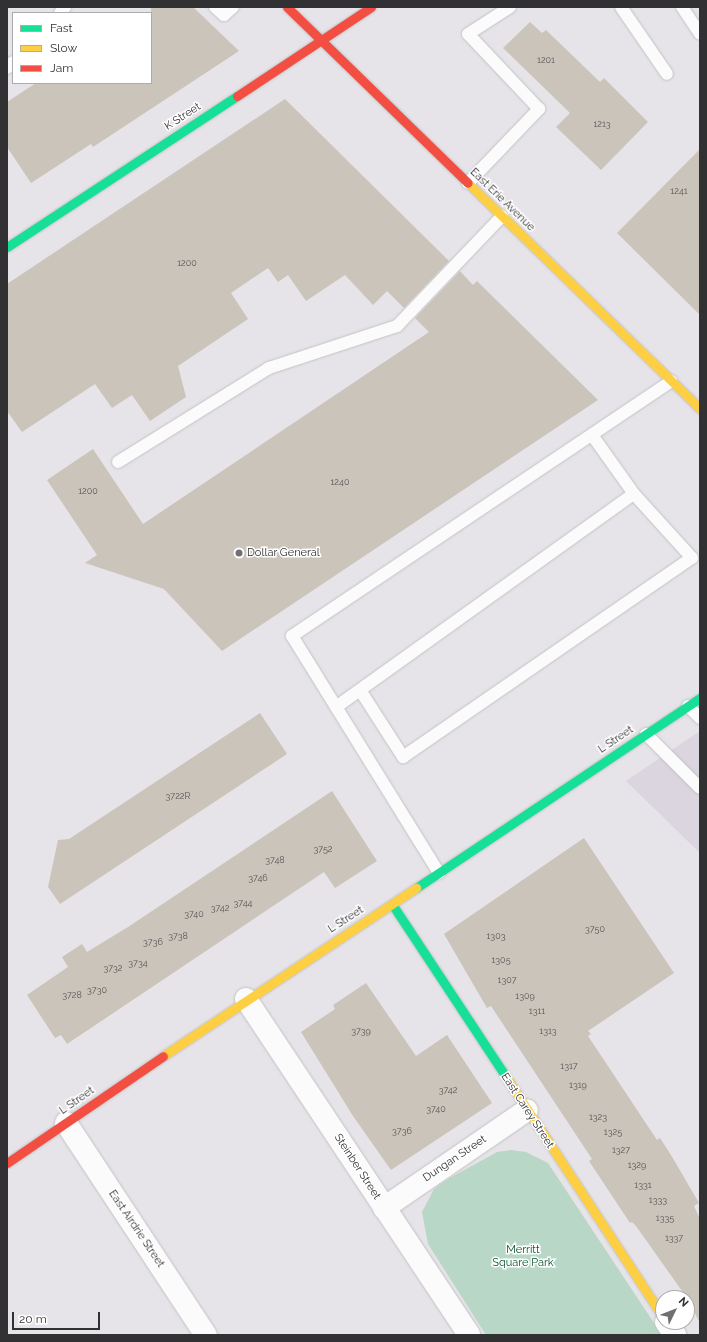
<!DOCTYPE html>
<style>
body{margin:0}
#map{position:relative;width:707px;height:1342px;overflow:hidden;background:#e6e4e8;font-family:Raleway,sans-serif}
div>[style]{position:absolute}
.built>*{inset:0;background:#dad5de}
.green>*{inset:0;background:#b9d7c6}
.building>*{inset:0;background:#cbc4bb}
.roads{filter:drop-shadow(0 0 1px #c3c2c5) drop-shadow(0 0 1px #c3c2c5)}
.lane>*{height:12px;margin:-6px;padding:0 6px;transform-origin:6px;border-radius:6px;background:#fbfbfc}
.street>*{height:22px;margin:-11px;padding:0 11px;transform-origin:11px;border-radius:11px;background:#fbfbfc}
.fast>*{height:9px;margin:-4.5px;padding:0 4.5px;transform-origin:4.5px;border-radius:4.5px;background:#16e098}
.slow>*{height:9px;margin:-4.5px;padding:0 4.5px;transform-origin:4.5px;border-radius:4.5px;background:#ffcf43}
.jam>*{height:9px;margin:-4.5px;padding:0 4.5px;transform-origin:4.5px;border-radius:4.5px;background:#f24e42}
.dots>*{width:11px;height:11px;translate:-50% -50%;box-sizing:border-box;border:2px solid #fff;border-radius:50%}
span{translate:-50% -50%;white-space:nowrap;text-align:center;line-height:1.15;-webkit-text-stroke:3px #fff;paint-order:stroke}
.number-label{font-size:9px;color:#585554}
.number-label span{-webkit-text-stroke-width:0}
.street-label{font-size:11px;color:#313032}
.poi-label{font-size:11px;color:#313032}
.left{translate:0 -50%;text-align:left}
.park-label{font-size:11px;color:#08512f}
.frame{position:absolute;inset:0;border:8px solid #313032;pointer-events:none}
.legend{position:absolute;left:12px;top:12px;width:140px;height:72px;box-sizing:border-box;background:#fff;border:1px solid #adacad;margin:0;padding:5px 7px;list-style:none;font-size:12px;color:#313032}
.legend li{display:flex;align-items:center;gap:8px;height:20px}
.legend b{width:20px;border:1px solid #adacad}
.north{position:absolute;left:655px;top:1290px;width:40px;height:40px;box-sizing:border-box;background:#fff;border:1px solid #adacad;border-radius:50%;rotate:47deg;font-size:11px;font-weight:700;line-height:16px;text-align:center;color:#313032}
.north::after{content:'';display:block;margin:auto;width:14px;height:18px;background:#706f72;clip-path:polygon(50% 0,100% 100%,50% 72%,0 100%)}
.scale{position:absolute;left:12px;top:1312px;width:88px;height:18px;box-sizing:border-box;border:2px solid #313032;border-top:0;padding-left:5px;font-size:12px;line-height:14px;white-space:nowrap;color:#313032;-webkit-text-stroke:3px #fff;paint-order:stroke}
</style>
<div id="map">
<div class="built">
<div style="clip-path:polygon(700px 731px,700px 853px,626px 781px)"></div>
</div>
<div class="green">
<div style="clip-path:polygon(511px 1150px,526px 1152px,548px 1163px,662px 1335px,486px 1335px,428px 1244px,422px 1212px,434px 1189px,448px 1179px,497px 1152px)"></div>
</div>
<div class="building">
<div style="clip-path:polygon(151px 7px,193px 7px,239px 51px,93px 147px,91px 144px,31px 183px,7px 147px,7px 102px,36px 83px,151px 83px)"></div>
<div style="clip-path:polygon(530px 22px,542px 33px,546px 30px,600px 82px,604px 78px,648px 122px,601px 170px,556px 127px,570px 113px,503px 48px)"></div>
<div style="clip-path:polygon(285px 99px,449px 261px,404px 308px,387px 291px,373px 305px,345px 275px,306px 301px,288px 275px,278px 282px,268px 268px,231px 293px,248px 319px,178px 366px,186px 397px,150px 421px,132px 395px,112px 408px,95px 384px,22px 432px,7px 411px,7px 284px)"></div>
<div style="clip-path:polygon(700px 149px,700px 315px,617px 233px)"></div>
<div style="clip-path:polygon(460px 271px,473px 285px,477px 281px,598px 400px,222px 651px,164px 589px,85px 563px,97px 555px,47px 480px,93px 449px,143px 524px,429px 332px,415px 318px)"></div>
<div style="clip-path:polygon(260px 713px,287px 754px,60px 904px,48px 887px,58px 840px,69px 839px)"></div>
<div style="clip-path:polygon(332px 791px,377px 861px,335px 888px,324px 872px,67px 1044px,61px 1035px,55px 1038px,27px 995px,68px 967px,62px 957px,82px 944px,87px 952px,128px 927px)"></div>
<div style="clip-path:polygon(584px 838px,674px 973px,588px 1031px,591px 1034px,588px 1036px,657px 1140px,660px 1138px,671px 1155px,699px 1203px,694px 1206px,700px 1219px,700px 1323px,687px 1298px,636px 1226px,632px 1222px,630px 1223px,589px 1161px,592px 1159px,491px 1006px,487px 1008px,444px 934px)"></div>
<div style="clip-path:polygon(366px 983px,416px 1056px,447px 1035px,492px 1103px,391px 1170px,353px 1116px,301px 1032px,335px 1009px,333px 1005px)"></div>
</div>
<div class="roads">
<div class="lane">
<div style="left:215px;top:7px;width:12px;rotate:42deg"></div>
<div style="left:224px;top:15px;width:12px;rotate:-42deg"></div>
<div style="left:621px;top:7px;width:81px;rotate:55.5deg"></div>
<div style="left:682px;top:7px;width:32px;rotate:56deg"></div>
<div style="left:60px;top:13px;width:8px;rotate:-50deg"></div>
<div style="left:7px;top:68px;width:8px;rotate:-45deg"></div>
<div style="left:468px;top:183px;width:103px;rotate:-46.2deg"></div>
<div style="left:539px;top:109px;width:103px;rotate:-133.4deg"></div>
<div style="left:468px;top:34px;width:50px;rotate:-32.7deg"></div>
<div style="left:118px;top:462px;width:178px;rotate:-31.9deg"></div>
<div style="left:269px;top:368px;width:135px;rotate:-18.2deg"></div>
<div style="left:397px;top:326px;width:152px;rotate:-46.3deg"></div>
<div style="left:360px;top:690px;width:80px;rotate:57.3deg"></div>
<div style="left:403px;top:757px;width:351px;rotate:-34.6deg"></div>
<div style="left:692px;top:558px;width:86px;rotate:-132.2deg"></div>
<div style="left:688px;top:706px;width:17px;rotate:45deg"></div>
<div style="left:336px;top:707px;width:366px;rotate:-35.6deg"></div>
<div style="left:634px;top:494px;width:72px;rotate:-125.4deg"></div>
<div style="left:646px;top:734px;width:76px;rotate:45deg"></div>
<div style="left:439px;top:873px;width:279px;rotate:-121.8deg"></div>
<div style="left:292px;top:636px;width:457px;rotate:-33.9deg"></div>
</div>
<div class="street">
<div style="left:246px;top:999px;width:403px;rotate:56.4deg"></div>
<div style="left:66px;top:1123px;width:254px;rotate:56.6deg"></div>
<div style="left:384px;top:1208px;width:173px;rotate:-34.4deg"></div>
<div style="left:666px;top:1322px;width:16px;rotate:55deg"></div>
</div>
<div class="fast">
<div style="left:7px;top:247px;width:275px;rotate:-33.3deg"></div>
<div style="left:416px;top:888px;width:342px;rotate:-33.8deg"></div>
<div style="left:392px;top:904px;width:207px;rotate:56.6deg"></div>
</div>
<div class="slow">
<div style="left:468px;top:183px;width:324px;rotate:44.2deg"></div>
<div style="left:163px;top:1056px;width:304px;rotate:-33.6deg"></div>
<div style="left:506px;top:1077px;width:287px;rotate:56.8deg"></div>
</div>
<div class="jam">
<div style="left:287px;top:7px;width:252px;rotate:44.2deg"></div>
<div style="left:237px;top:96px;width:161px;rotate:-33.6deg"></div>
<div style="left:7px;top:1163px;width:189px;rotate:-34.4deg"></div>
</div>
</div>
<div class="dots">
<div style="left:239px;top:553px;background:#706f72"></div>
</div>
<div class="number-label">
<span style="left:546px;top:60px">1201</span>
<span style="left:602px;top:124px">1213</span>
<span style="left:679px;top:191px">1241</span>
<span style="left:187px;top:263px">1200</span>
<span style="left:340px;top:482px">1240</span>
<span style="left:88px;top:491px">1200</span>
<span style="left:178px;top:796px">3722R</span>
<span style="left:323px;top:849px">3752</span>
<span style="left:275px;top:860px">3748</span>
<span style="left:258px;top:878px">3746</span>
<span style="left:243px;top:903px">3744</span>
<span style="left:220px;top:908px">3742</span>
<span style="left:194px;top:914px">3740</span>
<span style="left:595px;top:929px">3750</span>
<span style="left:178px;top:936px">3738</span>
<span style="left:496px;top:936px">1303</span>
<span style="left:153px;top:942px">3736</span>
<span style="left:501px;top:960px">1305</span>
<span style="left:138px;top:963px">3734</span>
<span style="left:113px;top:968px">3732</span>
<span style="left:507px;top:980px">1307</span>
<span style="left:97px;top:990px">3730</span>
<span style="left:72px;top:995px">3728</span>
<span style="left:525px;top:996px">1309</span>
<span style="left:537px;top:1011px">1311</span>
<span style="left:361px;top:1031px">3739</span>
<span style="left:548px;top:1031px">1313</span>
<span style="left:569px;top:1066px">1317</span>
<span style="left:578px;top:1085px">1319</span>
<span style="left:448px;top:1090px">3742</span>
<span style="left:436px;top:1109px">3740</span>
<span style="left:598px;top:1117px">1323</span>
<span style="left:402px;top:1131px">3736</span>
<span style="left:613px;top:1132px">1325</span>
<span style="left:621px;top:1150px">1327</span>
<span style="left:637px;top:1165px">1329</span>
<span style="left:643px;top:1185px">1331</span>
<span style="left:658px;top:1200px">1333</span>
<span style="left:665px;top:1218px">1335</span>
<span style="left:674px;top:1238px">1337</span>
</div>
<div class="street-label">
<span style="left:183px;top:117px;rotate:-33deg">K Street</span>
<span style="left:502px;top:200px;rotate:44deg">East Erie Avenue</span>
<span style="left:616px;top:740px;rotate:-34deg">L Street</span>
<span style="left:346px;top:920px;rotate:-33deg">L Street</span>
<span style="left:77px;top:1101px;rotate:-35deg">L Street</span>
<span style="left:527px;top:1111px;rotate:57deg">East Carey Street</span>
<span style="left:455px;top:1159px;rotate:-34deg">Dungan Street</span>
<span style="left:357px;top:1167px;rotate:57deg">Steinber Street</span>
<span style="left:136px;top:1229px;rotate:56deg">East Airdrie Street</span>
</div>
<div class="poi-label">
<span class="left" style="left:247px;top:553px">Dollar General</span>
</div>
<div class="park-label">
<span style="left:523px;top:1257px">Merritt<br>Square Park</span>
</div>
<div class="frame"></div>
<ul class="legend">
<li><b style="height:5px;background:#16e098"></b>Fast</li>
<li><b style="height:5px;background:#ffcf43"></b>Slow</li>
<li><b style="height:5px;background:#f24e42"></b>Jam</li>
</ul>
<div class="north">N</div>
<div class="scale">20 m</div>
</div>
